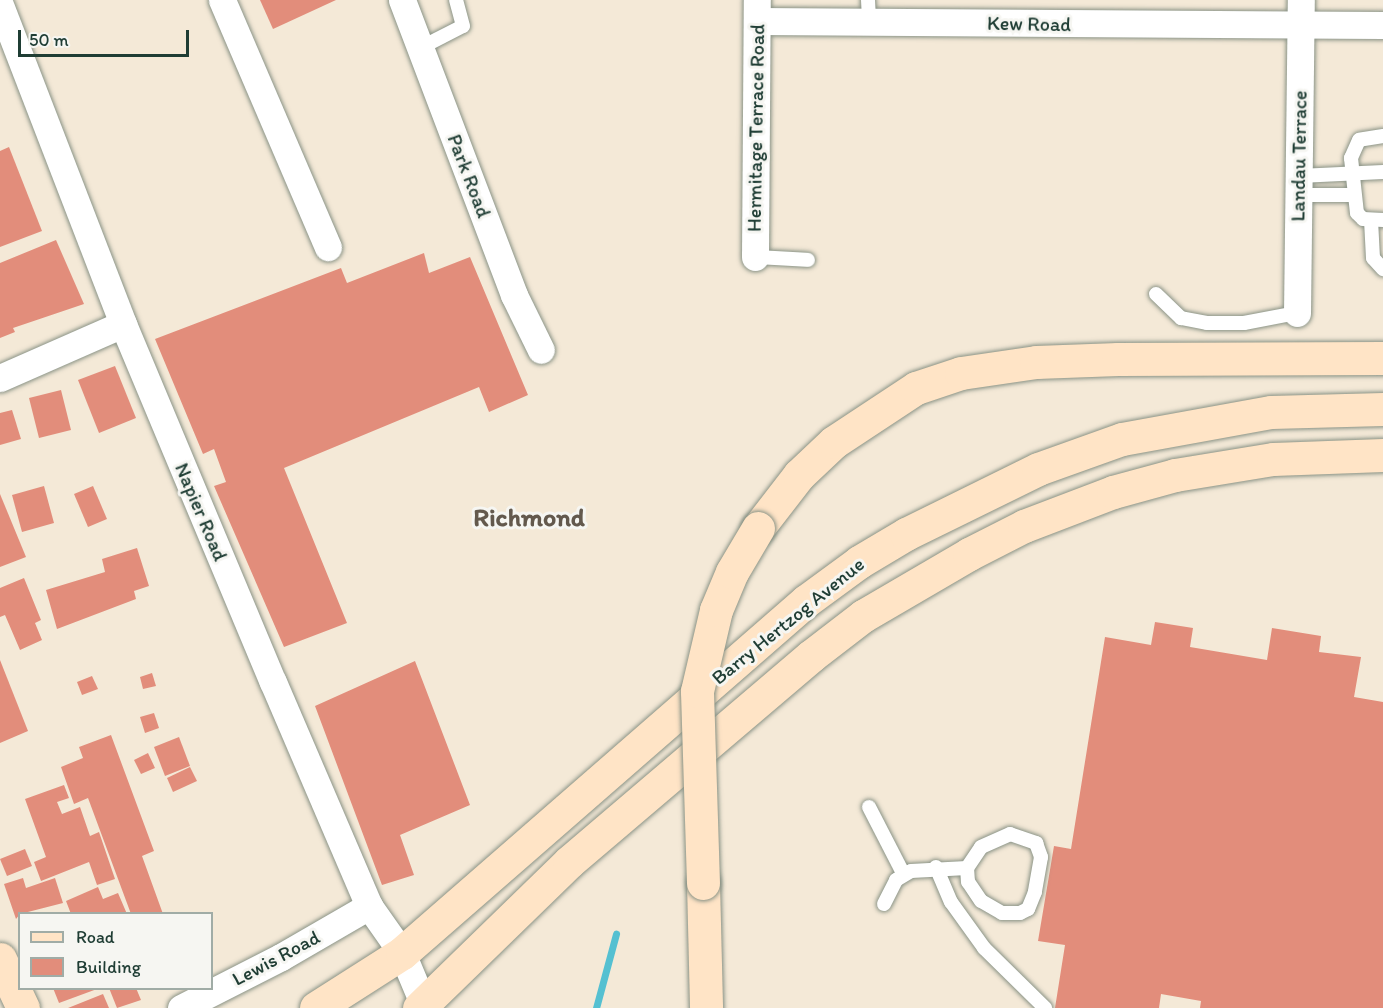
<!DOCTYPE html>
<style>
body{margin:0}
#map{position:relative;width:1383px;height:1008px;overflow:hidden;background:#f4e9d7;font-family:Itim,sans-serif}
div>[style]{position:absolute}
.stream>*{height:7px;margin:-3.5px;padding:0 3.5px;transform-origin:3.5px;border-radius:3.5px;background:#55c0d1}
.building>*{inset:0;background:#e28d7b}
.roads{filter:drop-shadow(0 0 2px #8a9386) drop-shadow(0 0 2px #8a9386)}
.service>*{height:14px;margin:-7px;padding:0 7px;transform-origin:7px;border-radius:7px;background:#fff}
.minor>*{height:27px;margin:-13.5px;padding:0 13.5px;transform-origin:13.5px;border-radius:13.5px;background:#fff}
.secondary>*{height:33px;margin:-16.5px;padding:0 16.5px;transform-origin:16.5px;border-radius:16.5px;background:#ffe4c6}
.bridges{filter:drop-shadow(0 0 2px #8a9386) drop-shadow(0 0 2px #8a9386)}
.secondary-bridge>*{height:33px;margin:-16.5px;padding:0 16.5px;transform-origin:16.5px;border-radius:16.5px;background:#ffe4c6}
span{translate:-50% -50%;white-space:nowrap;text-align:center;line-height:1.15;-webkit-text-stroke:6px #f6f6f2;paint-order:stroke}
.street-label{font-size:20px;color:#1f3d34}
.district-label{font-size:26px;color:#63594d;font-weight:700}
.legend{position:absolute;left:18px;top:912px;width:195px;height:78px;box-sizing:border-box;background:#f6f6f2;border:2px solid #a0aca6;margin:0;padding:8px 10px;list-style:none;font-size:18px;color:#1f3d34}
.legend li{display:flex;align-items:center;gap:12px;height:30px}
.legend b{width:30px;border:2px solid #a0aca6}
.scale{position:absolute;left:18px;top:30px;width:171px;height:27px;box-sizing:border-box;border:3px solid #1f3d34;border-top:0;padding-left:8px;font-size:18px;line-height:21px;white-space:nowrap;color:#1f3d34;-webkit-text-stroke:4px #f6f6f2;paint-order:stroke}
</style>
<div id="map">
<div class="stream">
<div style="left:596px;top:1008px;width:77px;rotate:-74.9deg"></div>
</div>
<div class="building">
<div style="clip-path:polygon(260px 0,336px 0,273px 29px)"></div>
<div style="clip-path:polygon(9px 147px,42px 231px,0 247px,0 151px)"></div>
<div style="clip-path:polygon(56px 240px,84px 304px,13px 328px,15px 332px,0 338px,0 263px)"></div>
<div style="clip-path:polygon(424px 253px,429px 273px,470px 257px,528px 395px,489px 412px,479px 387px,284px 468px,347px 623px,284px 647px,214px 486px,226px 482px,214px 449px,203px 454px,155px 339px,341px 268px,347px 283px)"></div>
<div style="clip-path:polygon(115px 366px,136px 418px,99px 433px,78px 380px)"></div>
<div style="clip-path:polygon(61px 390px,71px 430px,39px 438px,29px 398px)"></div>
<div style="clip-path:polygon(12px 410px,21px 439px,0 445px,0 413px)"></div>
<div style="clip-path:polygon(44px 486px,54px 523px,22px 532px,12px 495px)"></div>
<div style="clip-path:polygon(93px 486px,107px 519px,88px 527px,74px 494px)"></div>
<div style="clip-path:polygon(0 494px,26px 557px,0 567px)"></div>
<div style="clip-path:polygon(137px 548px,149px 586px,134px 591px,136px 599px,57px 629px,46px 590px,105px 572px,102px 559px)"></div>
<div style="clip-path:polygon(24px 578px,41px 620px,35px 623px,42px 640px,20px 650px,5px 615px,0 617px,0 588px)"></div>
<div style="clip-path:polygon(1155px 622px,1193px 628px,1190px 647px,1267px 660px,1272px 628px,1321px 636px,1319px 652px,1361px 657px,1354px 697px,1383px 702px,1383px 1008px,1200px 1008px,1201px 1001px,1161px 994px,1159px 1008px,1055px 1008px,1065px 945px,1038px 941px,1054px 846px,1071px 849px,1105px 637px,1151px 645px)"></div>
<div style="clip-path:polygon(0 660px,28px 731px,0 743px)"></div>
<div style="clip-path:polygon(415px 661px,470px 805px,400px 835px,414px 875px,382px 885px,315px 706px)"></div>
<div style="clip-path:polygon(152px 673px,156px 686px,143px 689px,140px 677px)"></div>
<div style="clip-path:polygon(92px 676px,98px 689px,82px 695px,77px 682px)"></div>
<div style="clip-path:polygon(154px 713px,159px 728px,145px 733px,140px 717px)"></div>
<div style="clip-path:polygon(111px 735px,154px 851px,142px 856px,163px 914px,131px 914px,88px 798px,74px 804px,61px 767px,83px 758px,79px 747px)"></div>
<div style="clip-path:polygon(179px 737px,190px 766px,165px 776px,154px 747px)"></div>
<div style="clip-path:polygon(148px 753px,155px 768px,141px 774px,134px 760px)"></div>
<div style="clip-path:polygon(190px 767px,197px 781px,173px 792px,167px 778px)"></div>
<div style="clip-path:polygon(64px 785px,69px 798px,57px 802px,62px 814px,80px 807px,90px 836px,99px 832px,115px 879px,97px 885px,89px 862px,41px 881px,34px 862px,46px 857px,25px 799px)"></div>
<div style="clip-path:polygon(25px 849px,32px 866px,7px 876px,0 859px)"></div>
<div style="clip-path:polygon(23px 878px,26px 888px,55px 878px,63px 903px,20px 914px,16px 919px,4px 884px)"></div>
<div style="clip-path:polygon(98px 887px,103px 899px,118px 893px,127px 914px,71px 914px,66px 901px)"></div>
<div style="clip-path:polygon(53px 988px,97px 988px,97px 989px,59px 1003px)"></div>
<div style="clip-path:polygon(109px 988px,136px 988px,141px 1000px,117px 1008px)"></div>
<div style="clip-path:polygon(103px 994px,109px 1008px,68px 1008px)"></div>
</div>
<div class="roads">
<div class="service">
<div style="left:868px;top:0;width:22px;rotate:87deg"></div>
<div style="left:420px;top:48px;width:48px;rotate:-27.1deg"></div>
<div style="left:463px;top:26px;width:27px;rotate:-105deg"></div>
<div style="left:1383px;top:136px;width:24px;rotate:171deg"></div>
<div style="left:1359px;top:140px;width:20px;rotate:114deg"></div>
<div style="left:1351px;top:158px;width:55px;rotate:83.8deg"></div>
<div style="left:1357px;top:213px;width:8px;rotate:45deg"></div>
<div style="left:1363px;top:219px;width:20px;rotate:3deg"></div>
<div style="left:1299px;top:176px;width:84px;rotate:-2.7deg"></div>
<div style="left:1298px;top:195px;width:55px"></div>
<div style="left:1371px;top:220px;width:38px;rotate:87deg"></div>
<div style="left:1373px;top:258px;width:15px;rotate:48deg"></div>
<div style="left:755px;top:257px;width:53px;rotate:3.2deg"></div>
<div style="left:1156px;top:294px;width:35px;rotate:44deg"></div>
<div style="left:1181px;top:318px;width:26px;rotate:11deg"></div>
<div style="left:1207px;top:323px;width:37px"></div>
<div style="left:1244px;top:323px;width:54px;rotate:-10.7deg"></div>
<div style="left:869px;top:807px;width:76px;rotate:62.8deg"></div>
<div style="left:1010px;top:834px;width:28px;rotate:19deg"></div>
<div style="left:1036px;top:843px;width:15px;rotate:70deg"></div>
<div style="left:1041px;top:857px;width:36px;rotate:100deg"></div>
<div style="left:1035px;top:892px;width:18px;rotate:112deg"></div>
<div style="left:1028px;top:909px;width:9px;rotate:153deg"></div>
<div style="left:1020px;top:913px;width:18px;rotate:180deg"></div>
<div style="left:1002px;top:913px;width:24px;rotate:-150deg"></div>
<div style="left:981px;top:901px;width:23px;rotate:-124deg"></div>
<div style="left:968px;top:882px;width:14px;rotate:-94deg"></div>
<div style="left:967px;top:868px;width:25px;rotate:-56deg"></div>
<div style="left:981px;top:847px;width:32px;rotate:-24deg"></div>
<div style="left:936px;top:867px;width:38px;rotate:67deg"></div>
<div style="left:951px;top:902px;width:57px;rotate:54.3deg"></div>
<div style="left:984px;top:948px;width:86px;rotate:44.5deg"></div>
<div style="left:884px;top:904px;width:27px;rotate:-63deg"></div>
<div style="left:896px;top:880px;width:17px;rotate:-31deg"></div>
<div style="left:911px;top:871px;width:56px;rotate:-3.1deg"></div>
</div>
<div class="minor">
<div style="left:222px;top:0;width:269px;rotate:66.8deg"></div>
<div style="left:402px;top:0;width:316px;rotate:69.2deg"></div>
<div style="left:514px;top:295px;width:61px;rotate:63.9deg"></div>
<div style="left:0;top:5px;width:342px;rotate:68.9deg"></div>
<div style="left:123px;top:324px;width:388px;rotate:67.3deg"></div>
<div style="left:273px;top:682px;width:244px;rotate:66.8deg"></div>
<div style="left:369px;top:906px;width:57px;rotate:54.9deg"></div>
<div style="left:402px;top:953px;width:60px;rotate:67.3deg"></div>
<div style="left:757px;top:21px;width:626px;rotate:0.37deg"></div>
<div style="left:755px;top:257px;width:257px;rotate:-89.6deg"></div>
<div style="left:1297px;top:313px;width:313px;rotate:-89.3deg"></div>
<div style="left:0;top:378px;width:134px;rotate:-23.7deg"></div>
<div style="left:181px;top:1008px;width:112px;rotate:-27deg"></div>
<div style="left:281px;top:957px;width:102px;rotate:-30.1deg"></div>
</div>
<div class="secondary">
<div style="left:758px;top:528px;width:67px;rotate:-52.3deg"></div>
<div style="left:799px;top:475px;width:48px;rotate:-43.3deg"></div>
<div style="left:834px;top:442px;width:98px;rotate:-33.4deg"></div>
<div style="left:916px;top:388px;width:47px;rotate:-18.4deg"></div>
<div style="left:961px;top:373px;width:76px;rotate:-8.3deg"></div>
<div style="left:1036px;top:362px;width:82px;rotate:-2.1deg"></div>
<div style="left:1118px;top:359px;width:265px;rotate:-0.2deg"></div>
<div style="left:703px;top:883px;width:125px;rotate:88.6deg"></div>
<div style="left:0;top:959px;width:54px;rotate:64.9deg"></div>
<div style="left:316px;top:1008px;width:102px;rotate:-32.6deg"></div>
<div style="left:402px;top:953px;width:536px;rotate:-41.07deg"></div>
<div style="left:806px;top:601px;width:66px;rotate:-36.3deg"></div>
<div style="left:859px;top:562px;width:55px;rotate:-30.8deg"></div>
<div style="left:906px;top:534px;width:147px;rotate:-26.2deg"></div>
<div style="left:1038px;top:469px;width:89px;rotate:-19.7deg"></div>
<div style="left:1122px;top:439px;width:151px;rotate:-10.3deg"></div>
<div style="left:1271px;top:412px;width:112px;rotate:-1.5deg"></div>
<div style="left:419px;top:1008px;width:209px;rotate:-44.2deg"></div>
<div style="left:569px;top:862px;width:318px;rotate:-40.4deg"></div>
<div style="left:811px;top:656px;width:66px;rotate:-37.6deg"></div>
<div style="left:863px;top:616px;width:123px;rotate:-30.3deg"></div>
<div style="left:969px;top:554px;width:62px;rotate:-27deg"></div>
<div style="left:1024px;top:526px;width:95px;rotate:-20.9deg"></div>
<div style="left:1113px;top:492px;width:64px;rotate:-15.3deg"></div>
<div style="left:1175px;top:475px;width:99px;rotate:-9.3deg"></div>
<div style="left:1273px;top:459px;width:110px;rotate:-2.1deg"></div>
</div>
</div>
<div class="bridges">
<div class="secondary-bridge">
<div style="left:703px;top:883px;width:192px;rotate:-91.8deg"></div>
<div style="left:697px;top:691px;width:83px;rotate:-76.8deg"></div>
<div style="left:716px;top:610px;width:41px;rotate:-67.2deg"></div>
<div style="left:732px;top:572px;width:51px;rotate:-59.4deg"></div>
</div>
</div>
<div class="street-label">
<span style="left:1029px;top:24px;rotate:1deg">Kew Road</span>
<span style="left:756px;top:128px;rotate:-89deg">Hermitage Terrace Road</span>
<span style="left:1299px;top:156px;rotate:-89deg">Landau Terrace</span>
<span style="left:469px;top:176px;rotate:69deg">Park Road</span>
<span style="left:201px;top:512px;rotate:67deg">Napier Road</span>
<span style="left:788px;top:621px;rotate:-39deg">Barry Hertzog Avenue</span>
<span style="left:276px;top:958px;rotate:-28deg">Lewis Road</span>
</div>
<div class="district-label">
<span style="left:529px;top:518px">Richmond</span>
</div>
<ul class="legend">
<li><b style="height:8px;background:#ffe4c6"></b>Road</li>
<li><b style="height:16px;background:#e28d7b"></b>Building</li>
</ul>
<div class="scale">50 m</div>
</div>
